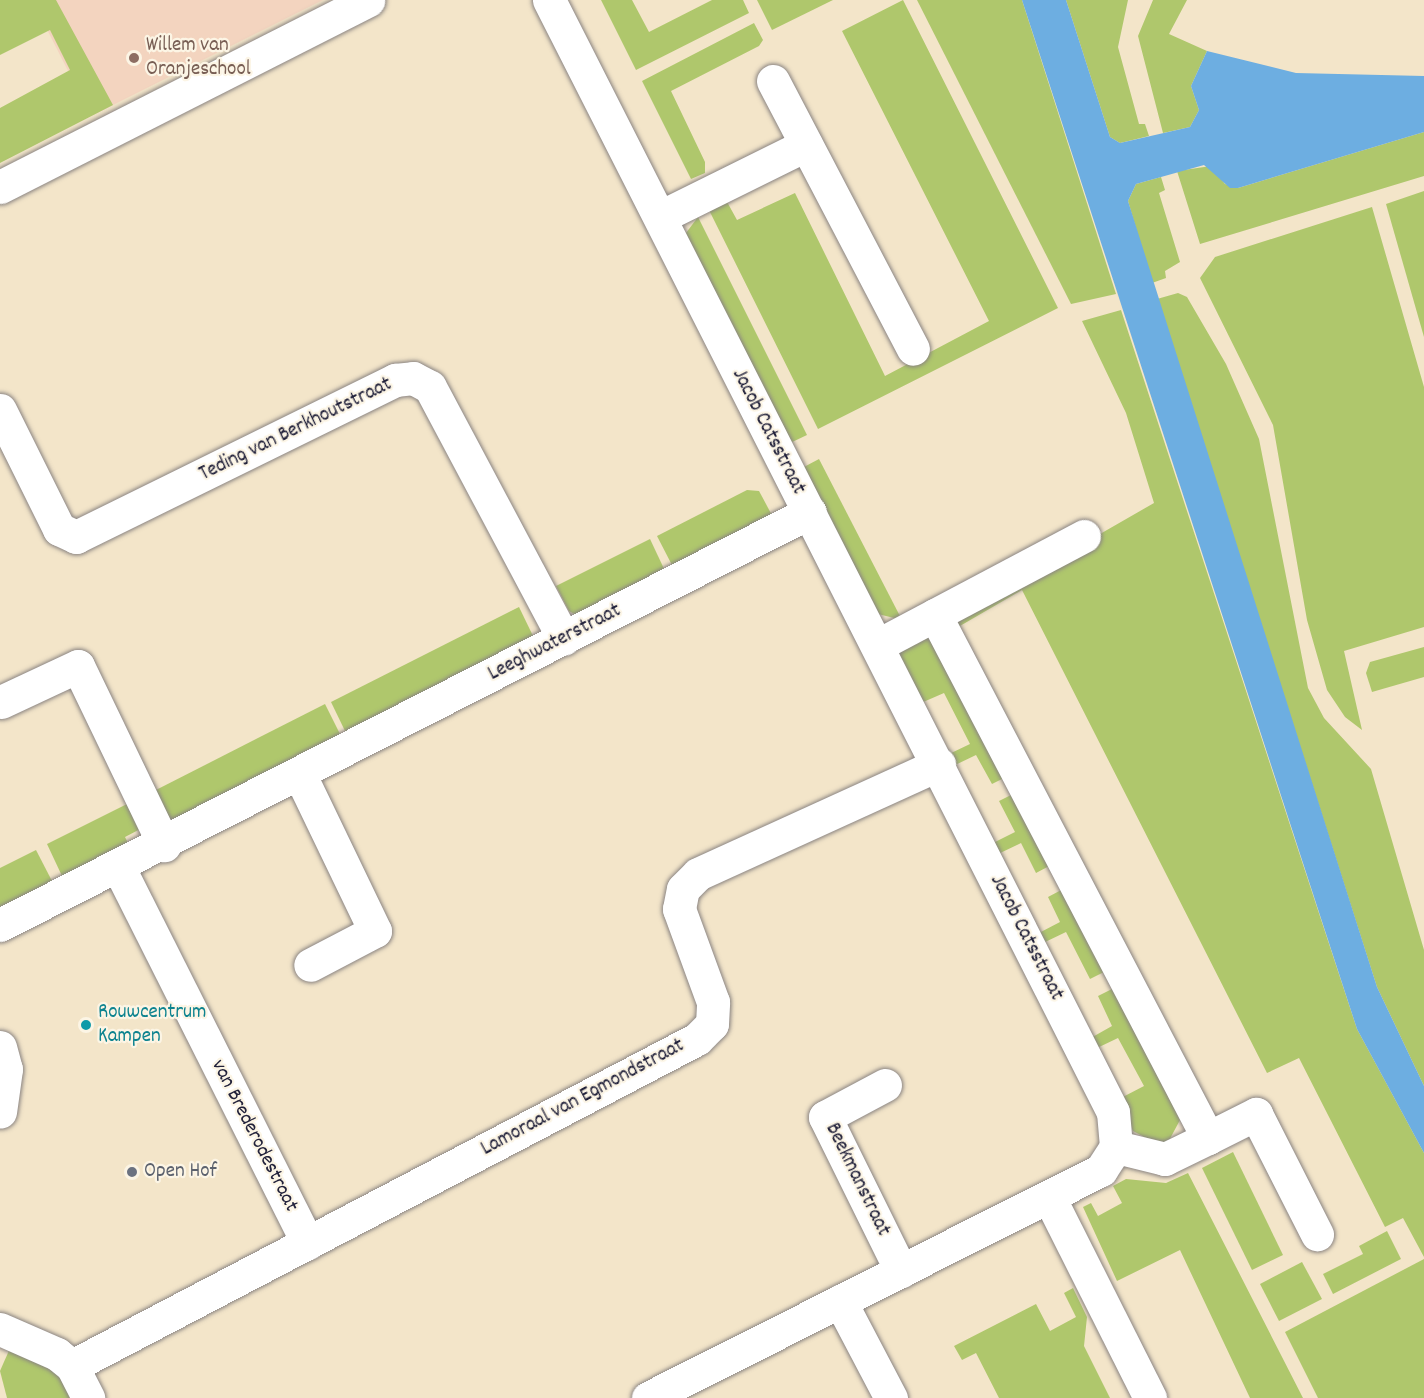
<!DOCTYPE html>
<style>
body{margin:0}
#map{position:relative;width:1424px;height:1398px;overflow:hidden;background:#f3e5c9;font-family:Dekko,sans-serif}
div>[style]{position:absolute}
.built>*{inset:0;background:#f3d4bf}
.green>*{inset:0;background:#afc76c}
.water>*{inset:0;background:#6daee1}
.roads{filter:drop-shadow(0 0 2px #8a8482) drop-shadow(0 0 2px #8a8482)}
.minor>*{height:33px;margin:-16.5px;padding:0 16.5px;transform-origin:16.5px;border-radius:16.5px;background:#fff}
.dots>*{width:16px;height:16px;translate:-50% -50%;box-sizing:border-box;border:3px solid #fcf5e5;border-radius:50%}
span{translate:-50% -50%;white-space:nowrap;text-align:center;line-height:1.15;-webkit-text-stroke:4.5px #fcf5e5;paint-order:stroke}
.education-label{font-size:21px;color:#785e54}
.left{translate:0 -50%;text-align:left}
.street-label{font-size:21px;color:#22223b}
.culture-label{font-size:21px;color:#0d838f}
.worship-label{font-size:21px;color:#5b616d}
</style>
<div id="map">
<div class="built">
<div style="clip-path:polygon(32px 0,323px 0,91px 116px)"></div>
</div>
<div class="green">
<div style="clip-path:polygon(0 0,56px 0,113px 105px,0 163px,0 108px,70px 70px,50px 30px,0 55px)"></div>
<div style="clip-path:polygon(601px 0,632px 0,649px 32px,712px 0,743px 0,749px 13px,636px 70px)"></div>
<div style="clip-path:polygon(757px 0,833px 0,772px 30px)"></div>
<div style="clip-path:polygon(903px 0,1058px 308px,818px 429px,709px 210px,726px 200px,737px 220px,795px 193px,885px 376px,989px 321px,842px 31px)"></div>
<div style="clip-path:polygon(917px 0,1022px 0,1116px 294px,1071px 304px)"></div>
<div style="clip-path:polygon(1066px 0,1128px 0,1118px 47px,1139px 124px,1145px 124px,1149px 136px,1120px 143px,1110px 137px)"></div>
<div style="clip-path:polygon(1153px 0,1187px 0,1169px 34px,1207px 51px,1191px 86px,1199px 110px,1190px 127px,1163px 133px,1138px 36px)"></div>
<div style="clip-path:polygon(754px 23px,763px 40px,759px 46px,671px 91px,705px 162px,705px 173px,691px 179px,642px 81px)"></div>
<div style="clip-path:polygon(1424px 132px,1424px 176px,1200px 244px,1177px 171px,1211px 166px,1225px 184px,1238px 188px)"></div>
<div style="clip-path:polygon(1161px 177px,1165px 190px,1159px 193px,1180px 262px,1165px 271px,1166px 278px,1152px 283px,1128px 201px,1136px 184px)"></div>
<div style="clip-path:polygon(1424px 191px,1424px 337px,1386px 204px)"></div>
<div style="clip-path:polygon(1372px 207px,1424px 387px,1424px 627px,1344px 651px,1362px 730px,1345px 717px,1327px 690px,1307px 620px,1273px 425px,1200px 278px,1215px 257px)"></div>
<div style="clip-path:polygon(698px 217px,807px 435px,788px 444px,683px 237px)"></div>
<div style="clip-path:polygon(1178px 293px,1187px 297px,1226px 364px,1259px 439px,1308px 688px,1324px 718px,1371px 769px,1424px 950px,1424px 1086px,1377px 987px,1157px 299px)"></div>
<div style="clip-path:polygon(1121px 310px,1357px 1029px,1424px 1153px,1424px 1257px,1403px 1218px,1385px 1227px,1299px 1058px,1267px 1073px,1022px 590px,953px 630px,950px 620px,1154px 503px,1126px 413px,1082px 321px)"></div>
<div style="clip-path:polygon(819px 459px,902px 620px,878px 614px,802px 468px)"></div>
<div style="clip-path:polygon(747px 490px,759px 491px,774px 519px,674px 569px,657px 536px)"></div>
<div style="clip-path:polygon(650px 539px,666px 573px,576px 615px,569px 611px,556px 586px)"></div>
<div style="clip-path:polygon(519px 607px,534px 638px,346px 733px,331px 702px)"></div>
<div style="clip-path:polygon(928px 634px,1008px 776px,992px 784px,976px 755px,951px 767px,947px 755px,970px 744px,944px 693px,921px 703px,896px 655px)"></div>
<div style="clip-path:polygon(1424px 647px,1424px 677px,1372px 692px,1366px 673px,1370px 662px)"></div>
<div style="clip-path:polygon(325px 704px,341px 736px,169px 823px,150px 793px)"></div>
<div style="clip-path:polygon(1017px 792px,1053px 864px,1036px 873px,1021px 843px,996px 855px,991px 844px,1015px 832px,999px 801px)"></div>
<div style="clip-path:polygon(135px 800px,148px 825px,125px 837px,128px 843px,62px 876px,47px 844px)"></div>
<div style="clip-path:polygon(36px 850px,52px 881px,0 907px,0 868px)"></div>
<div style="clip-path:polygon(1065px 888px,1106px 971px,1090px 979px,1066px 932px,1041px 944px,1037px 934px,1060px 922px,1048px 897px)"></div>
<div style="clip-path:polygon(1116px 987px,1180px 1120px,1165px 1148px,1133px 1131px,1119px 1099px,1144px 1086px,1118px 1038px,1095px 1049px,1089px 1039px,1112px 1026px,1098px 996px)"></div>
<div style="clip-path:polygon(1233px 1152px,1283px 1255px,1252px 1270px,1202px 1168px)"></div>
<div style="clip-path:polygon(1188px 1173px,1303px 1398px,1250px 1398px,1180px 1250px,1117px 1281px,1083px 1207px,1091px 1203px,1098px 1216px,1122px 1203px,1113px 1186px,1126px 1179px,1166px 1183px)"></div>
<div style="clip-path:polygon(1387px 1231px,1401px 1259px,1333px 1294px,1323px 1274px,1363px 1254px,1359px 1246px)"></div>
<div style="clip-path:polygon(1424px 1259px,1424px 1398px,1318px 1398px,1285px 1332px)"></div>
<div style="clip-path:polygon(1302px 1262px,1322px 1299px,1279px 1321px,1260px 1284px)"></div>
<div style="clip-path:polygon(1073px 1288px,1087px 1317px,1084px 1346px,1110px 1398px,999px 1398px,976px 1353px,962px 1360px,954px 1346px,1036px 1304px,1050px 1331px,1076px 1317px,1064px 1293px)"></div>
<div style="clip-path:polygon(11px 1346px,42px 1360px,87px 1398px,7px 1398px,0 1371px)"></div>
</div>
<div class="water">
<div style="clip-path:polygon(1022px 0,1066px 0,1110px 137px,1120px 143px,1190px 127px,1199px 110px,1191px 86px,1207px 51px,1296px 73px,1424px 76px,1424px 132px,1238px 188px,1230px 188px,1204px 165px,1136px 184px,1128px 201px,1377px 987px,1424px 1086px,1424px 1153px,1357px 1029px)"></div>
</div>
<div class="roads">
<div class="minor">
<div style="left:549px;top:0;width:1247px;rotate:63.11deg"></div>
<div style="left:1113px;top:1112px;width:35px;rotate:85deg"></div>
<div style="left:773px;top:81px;width:302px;rotate:62.4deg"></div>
<div style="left:0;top:187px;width:413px;rotate:-26.9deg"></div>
<div style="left:660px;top:217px;width:163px;rotate:-26.3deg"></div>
<div style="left:0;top:410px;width:133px;rotate:63.6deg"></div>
<div style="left:59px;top:529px;width:19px;rotate:25deg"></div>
<div style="left:76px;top:537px;width:356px;rotate:-26.2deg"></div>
<div style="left:395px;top:380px;width:18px;rotate:-6deg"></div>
<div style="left:413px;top:378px;width:19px;rotate:28deg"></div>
<div style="left:430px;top:387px;width:285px;rotate:62deg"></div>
<div style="left:935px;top:615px;width:590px;rotate:62.44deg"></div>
<div style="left:1208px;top:1138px;width:48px;rotate:154deg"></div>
<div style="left:1165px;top:1159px;width:50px;rotate:-166.2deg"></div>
<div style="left:878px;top:645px;width:233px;rotate:-27.9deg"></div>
<div style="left:1px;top:702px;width:85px;rotate:-25.1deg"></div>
<div style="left:78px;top:666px;width:199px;rotate:64.3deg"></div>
<div style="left:300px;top:775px;width:173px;rotate:64.3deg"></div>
<div style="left:375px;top:931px;width:73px;rotate:152.4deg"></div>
<div style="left:119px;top:868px;width:420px;rotate:63.3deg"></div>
<div style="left:0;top:925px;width:909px;rotate:-27.02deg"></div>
<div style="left:0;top:1047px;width:23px;rotate:75deg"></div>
<div style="left:6px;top:1069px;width:43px;rotate:97.9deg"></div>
<div style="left:885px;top:1085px;width:68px;rotate:151.9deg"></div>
<div style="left:825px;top:1117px;width:172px;rotate:63.7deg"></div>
<div style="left:1208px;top:1138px;width:54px;rotate:-26.6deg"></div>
<div style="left:1256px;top:1114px;width:135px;rotate:63.1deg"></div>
<div style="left:1049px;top:1197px;width:225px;rotate:63.3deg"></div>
<div style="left:840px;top:1301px;width:110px;rotate:62.3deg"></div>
<div style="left:0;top:1329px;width:62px;rotate:23.7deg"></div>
<div style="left:57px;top:1354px;width:19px;rotate:39deg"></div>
<div style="left:72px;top:1366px;width:36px;rotate:63deg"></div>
<div style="left:72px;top:1366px;width:705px;rotate:-27.62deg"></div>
<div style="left:697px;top:1039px;width:21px;rotate:-45deg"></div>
<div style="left:712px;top:1024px;width:22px;rotate:-87deg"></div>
<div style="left:713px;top:1002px;width:99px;rotate:-110.1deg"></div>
<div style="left:679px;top:909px;width:20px;rotate:-79deg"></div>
<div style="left:683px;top:889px;width:21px;rotate:-45deg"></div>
<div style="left:698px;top:874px;width:265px;rotate:-24.5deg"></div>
<div style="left:648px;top:1398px;width:507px;rotate:-26.72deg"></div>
<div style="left:1101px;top:1170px;width:27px;rotate:-57deg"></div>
</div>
</div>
<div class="dots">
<div style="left:134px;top:58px;background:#8d6e63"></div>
<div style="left:86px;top:1025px;background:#0f9aa8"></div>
<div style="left:132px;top:1172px;background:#6b7280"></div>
</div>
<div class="education-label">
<span class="left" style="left:146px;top:58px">Willem van<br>Oranjeschool</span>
</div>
<div class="street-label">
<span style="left:296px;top:430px;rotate:-26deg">Teding van Berkhoutstraat</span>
<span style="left:768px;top:432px;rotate:63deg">Jacob Catsstraat</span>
<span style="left:555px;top:643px;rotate:-27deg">Leeghwaterstraat</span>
<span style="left:1026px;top:938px;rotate:63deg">Jacob Catsstraat</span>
<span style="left:583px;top:1098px;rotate:-28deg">Lamoraal van Egmondstraat</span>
<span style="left:254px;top:1136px;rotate:63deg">van Brederodestraat</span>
<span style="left:857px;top:1180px;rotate:64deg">Beekmanstraat</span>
</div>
<div class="culture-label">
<span class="left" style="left:98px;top:1025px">Rouwcentrum<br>Kampen</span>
</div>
<div class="worship-label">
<span class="left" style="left:144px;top:1172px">Open Hof</span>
</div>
</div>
